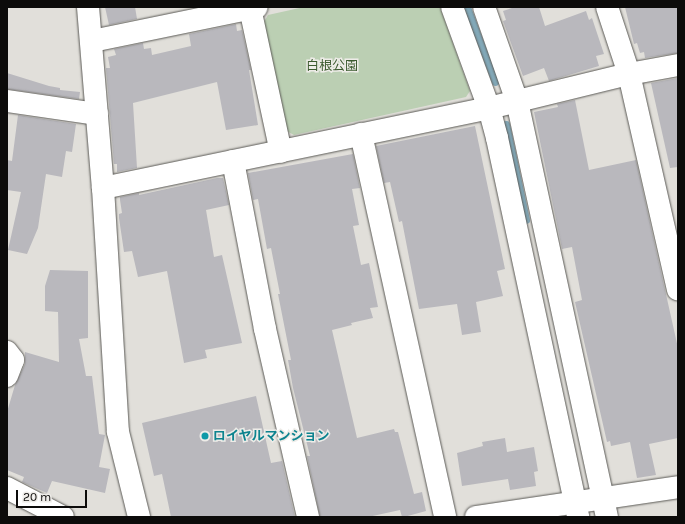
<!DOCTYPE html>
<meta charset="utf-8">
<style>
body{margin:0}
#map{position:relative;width:685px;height:524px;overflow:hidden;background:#e1dfda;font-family:Karla,"Noto Sans JP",sans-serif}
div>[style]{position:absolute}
.green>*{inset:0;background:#bbcfb3}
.stream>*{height:7px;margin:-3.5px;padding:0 3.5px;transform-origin:3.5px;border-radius:3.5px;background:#83a9b9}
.building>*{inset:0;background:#b9b8bd}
.roads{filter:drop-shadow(0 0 1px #5b5a56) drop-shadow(0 0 1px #5b5a56)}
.street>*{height:22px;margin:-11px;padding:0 11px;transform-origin:11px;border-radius:11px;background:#fff}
.dots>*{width:11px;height:11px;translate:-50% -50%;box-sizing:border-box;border:2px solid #eeece8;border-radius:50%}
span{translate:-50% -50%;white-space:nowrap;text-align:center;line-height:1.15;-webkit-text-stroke:3px #eeece8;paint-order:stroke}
.park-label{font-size:13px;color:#3c5b2f}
.culture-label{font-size:13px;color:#0d838f;font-weight:700}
.left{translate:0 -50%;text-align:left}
.frame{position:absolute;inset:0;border:8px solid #0c0b0a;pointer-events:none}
.scale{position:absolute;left:16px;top:490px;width:71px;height:18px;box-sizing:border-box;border:2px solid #0c0b0a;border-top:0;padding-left:5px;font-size:12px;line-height:14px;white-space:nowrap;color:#0c0b0a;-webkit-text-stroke:3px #eeece8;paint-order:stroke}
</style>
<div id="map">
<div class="green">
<div style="clip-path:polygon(304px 7px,440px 7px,470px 91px,466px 97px,294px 135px,285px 130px,262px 25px,268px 15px)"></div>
</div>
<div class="stream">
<div style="left:467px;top:7px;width:80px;rotate:69.5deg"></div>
<div style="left:506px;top:124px;width:98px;rotate:78.2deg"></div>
</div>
<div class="building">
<div style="clip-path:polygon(105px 7px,135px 7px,137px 19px,109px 25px)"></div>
<div style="clip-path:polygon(515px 7px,539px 7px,545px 26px,586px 11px,589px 20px,592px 18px,604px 54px,596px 56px,599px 66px,549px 81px,544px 68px,523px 76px,503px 21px,506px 20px,503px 11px)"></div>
<div style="clip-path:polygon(625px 7px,678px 7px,678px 53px,645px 58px,644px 52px,640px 53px,637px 43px,634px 44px)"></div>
<div style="clip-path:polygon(236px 24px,237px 31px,242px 30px,251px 70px,249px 70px,258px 125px,226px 130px,217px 82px,133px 103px,137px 168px,117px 172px,117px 164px,114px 164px,106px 68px,110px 68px,108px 57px,116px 55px,114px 49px,143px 43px,144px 49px,151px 48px,152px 55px,191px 46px,189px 34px)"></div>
<div style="clip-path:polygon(7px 73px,49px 86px,60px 88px,60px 90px,80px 92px,79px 99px,7px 89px)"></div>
<div style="clip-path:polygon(678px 78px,678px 167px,670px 168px,651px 83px)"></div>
<div style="clip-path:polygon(575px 100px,589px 170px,636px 160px,678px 348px,678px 438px,649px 444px,656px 475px,637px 478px,630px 442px,611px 446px,610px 441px,607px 442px,575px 302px,582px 300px,572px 247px,562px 249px,534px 112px,558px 107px,557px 104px)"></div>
<div style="clip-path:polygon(18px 115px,76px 124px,72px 152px,66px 151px,62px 177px,46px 174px,38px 228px,27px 254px,8px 250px,21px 192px,7px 190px,7px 160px,12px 161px)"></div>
<div style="clip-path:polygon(475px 126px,505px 269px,497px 271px,503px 296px,476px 302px,481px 332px,462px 335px,457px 304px,419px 309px,402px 221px,399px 222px,390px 182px,384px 183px,376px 146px)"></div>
<div style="clip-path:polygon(353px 154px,360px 188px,352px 189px,359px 225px,353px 226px,361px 265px,369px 263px,378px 307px,370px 308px,373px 318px,351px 323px,352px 325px,332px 330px,357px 438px,394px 429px,395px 432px,398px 432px,414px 494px,422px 492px,426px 511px,404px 517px,402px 517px,400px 510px,368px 517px,320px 517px,307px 456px,310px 456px,293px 388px,288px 360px,291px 360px,278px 294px,280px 294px,271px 248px,267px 249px,258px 199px,253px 200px,248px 173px)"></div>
<div style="clip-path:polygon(217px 178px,223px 178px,229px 205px,206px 210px,214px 257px,222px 255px,242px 343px,205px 350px,207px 358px,184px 363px,167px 271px,138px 277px,132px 251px,124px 252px,119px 218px,119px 214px,122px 213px,120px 200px,120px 197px,139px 193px,139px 195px)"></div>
<div style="clip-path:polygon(50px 270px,88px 271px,88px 338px,79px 339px,86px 376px,92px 376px,99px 434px,105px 435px,99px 467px,110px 469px,105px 493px,52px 481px,47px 493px,22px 482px,24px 477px,7px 470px,7px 412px,15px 385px,25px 364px,25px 352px,59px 362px,58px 312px,45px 311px,45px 286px)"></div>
<div style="clip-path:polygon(256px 396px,271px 463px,282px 461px,295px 517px,171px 517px,162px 474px,154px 476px,142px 423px)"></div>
<div style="clip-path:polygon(505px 438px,507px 452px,534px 447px,538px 471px,534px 472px,536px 486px,510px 490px,508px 479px,462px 486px,457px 453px,483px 446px,482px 442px)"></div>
</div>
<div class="roads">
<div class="street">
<div style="left:88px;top:7px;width:182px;rotate:85.3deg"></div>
<div style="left:103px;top:188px;width:244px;rotate:86.5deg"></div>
<div style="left:118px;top:432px;width:88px;rotate:76.1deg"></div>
<div style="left:452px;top:7px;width:108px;rotate:69.9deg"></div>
<div style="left:489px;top:108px;width:31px;rotate:75deg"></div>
<div style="left:497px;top:138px;width:388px;rotate:77.9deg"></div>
<div style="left:484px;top:7px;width:100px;rotate:70.7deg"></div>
<div style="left:517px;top:101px;width:426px;rotate:77.8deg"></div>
<div style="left:607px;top:7px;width:71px;rotate:71.8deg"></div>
<div style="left:629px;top:74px;width:221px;rotate:77.2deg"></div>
<div style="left:250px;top:8px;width:147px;rotate:77.9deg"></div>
<div style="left:92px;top:41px;width:168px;rotate:-11.6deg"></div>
<div style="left:7px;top:101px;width:91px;rotate:8.2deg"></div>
<div style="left:361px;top:134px;width:392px;rotate:77.6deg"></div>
<div style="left:233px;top:161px;width:171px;rotate:79.2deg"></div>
<div style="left:265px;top:329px;width:193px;rotate:77.1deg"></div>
<div style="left:103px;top:188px;width:394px;rotate:-11.7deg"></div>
<div style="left:489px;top:108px;width:144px;rotate:-13.7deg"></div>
<div style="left:629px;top:74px;width:50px;rotate:-10.4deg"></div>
<div style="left:7px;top:352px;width:10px;rotate:53deg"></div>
<div style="left:13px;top:360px;width:17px;rotate:111deg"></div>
<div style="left:7px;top:488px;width:63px;rotate:27.4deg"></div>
<div style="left:476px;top:517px;width:204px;rotate:-8.4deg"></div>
</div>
</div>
<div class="dots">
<div style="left:205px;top:436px;background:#0f9aa8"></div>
</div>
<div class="park-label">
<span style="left:332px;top:66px">白根公園</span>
</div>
<div class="culture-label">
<span class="left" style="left:213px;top:436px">ロイヤルマンション</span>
</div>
<div class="frame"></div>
<div class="scale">20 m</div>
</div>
